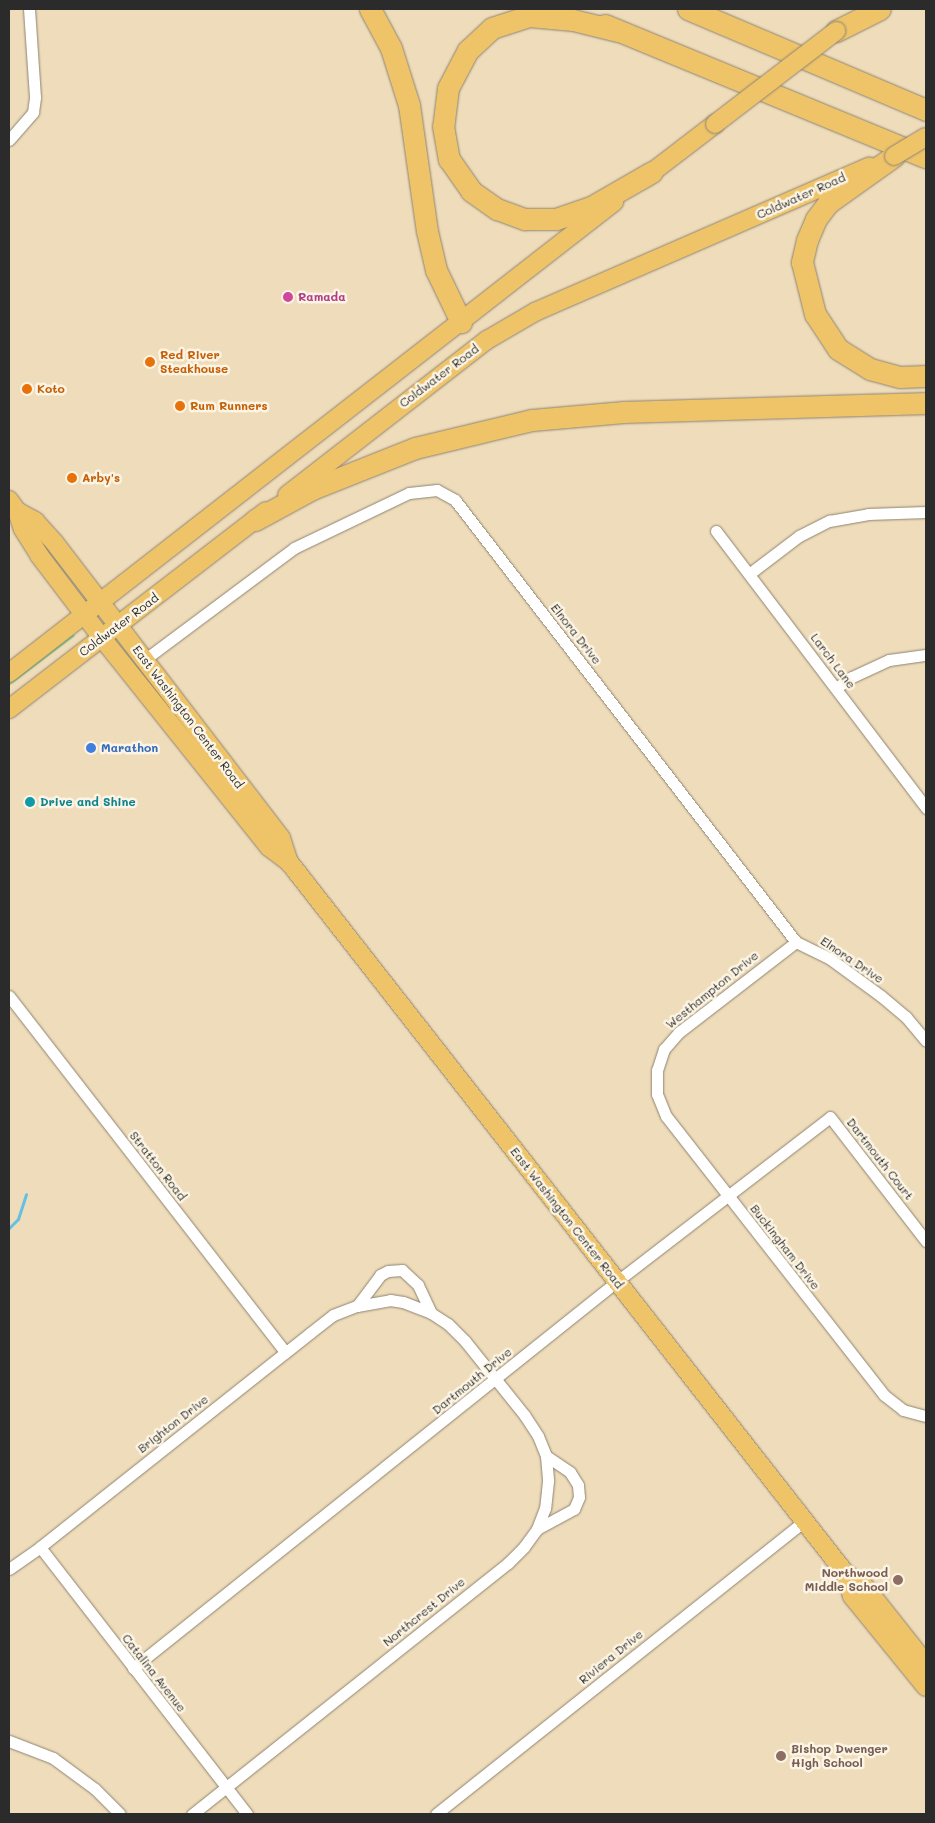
<!DOCTYPE html>
<style>
body{margin:0}
#map{position:relative;width:935px;height:1823px;overflow:hidden;background:#efdcba;font-family:Mali,sans-serif}
div>[style]{position:absolute}
.green>*{inset:0;background:#87cd87}
.stream>*{height:3px;margin:-1.5px;padding:0 1.5px;transform-origin:1.5px;border-radius:1.5px;background:#66c0e3}
.roads{filter:drop-shadow(0 0 1px #8d8472) drop-shadow(0 0 1px #8d8472)}
.minor>*{height:11px;margin:-5.5px;padding:0 5.5px;transform-origin:5.5px;border-radius:5.5px;background:#fff}
.primary>*{height:18px;margin:-9px;padding:0 9px;transform-origin:9px;border-radius:9px;background:#efc469}
.motorway>*{height:21px;margin:-10.5px;padding:0 10.5px;transform-origin:10.5px;border-radius:10.5px;background:#efc469}
.bridges{filter:drop-shadow(0 0 1px #8d8472) drop-shadow(0 0 1px #8d8472)}
.primary-bridge>*{height:18px;margin:-9px;padding:0 9px;transform-origin:9px;border-radius:9px;background:#efc469}
.dots>*{width:14px;height:14px;translate:-50% -50%;box-sizing:border-box;border:2px solid #fcf5e5;border-radius:50%}
span{translate:-50% -50%;white-space:nowrap;text-align:center;line-height:1.15;-webkit-text-stroke:5px #fcf5e5;paint-order:stroke}
.street-label{font-size:12px;color:#2b2b2b}
.hotel-label{font-size:12px;color:#b23c85;font-weight:700}
.left{translate:0 -50%;text-align:left}
.food-label{font-size:12px;color:#c56008;font-weight:700}
.shop-label{font-size:12px;color:#366cbe;font-weight:700}
.culture-label{font-size:12px;color:#0d838f;font-weight:700}
.education-label{font-size:12px;color:#785e54;font-weight:700}
.right{translate:-100% -50%;text-align:right}
.frame{position:absolute;inset:0;border:10px solid #2b2b2b;pointer-events:none}
</style>
<div id="map">
<div class="green">
<div style="clip-path:polygon(72px 633px,75px 636px,9px 686px,9px 683px)"></div>
</div>
<div class="stream">
<div style="left:9px;top:1228px;width:13px;rotate:-45deg"></div>
<div style="left:18px;top:1219px;width:26px;rotate:-72deg"></div>
</div>
<div class="roads">
<div class="minor">
<div style="left:9px;top:140px;width:37px;rotate:-49deg"></div>
<div style="left:33px;top:112px;width:15px;rotate:-82deg"></div>
<div style="left:35px;top:97px;width:88px;rotate:-93.9deg"></div>
<div style="left:716px;top:531px;width:348px;rotate:52.8deg"></div>
<div style="left:749px;top:574px;width:63px;rotate:-37.2deg"></div>
<div style="left:799px;top:536px;width:34px;rotate:-27deg"></div>
<div style="left:829px;top:521px;width:40px;rotate:-10deg"></div>
<div style="left:868px;top:514px;width:58px;rotate:-2deg"></div>
<div style="left:144px;top:660px;width:187px;rotate:-36.7deg"></div>
<div style="left:294px;top:548px;width:127px;rotate:-25.6deg"></div>
<div style="left:409px;top:493px;width:28px;rotate:-6deg"></div>
<div style="left:437px;top:490px;width:21px;rotate:29deg"></div>
<div style="left:455px;top:500px;width:558px;rotate:52.35deg"></div>
<div style="left:796px;top:942px;width:37px;rotate:26deg"></div>
<div style="left:829px;top:958px;width:64px;rotate:36.2deg"></div>
<div style="left:881px;top:996px;width:33px;rotate:40deg"></div>
<div style="left:906px;top:1017px;width:31px;rotate:50deg"></div>
<div style="left:836px;top:688px;width:19px;rotate:-35deg"></div>
<div style="left:852px;top:677px;width:41px;rotate:-24.7deg"></div>
<div style="left:889px;top:660px;width:37px;rotate:-8deg"></div>
<div style="left:796px;top:942px;width:148px;rotate:142.4deg"></div>
<div style="left:679px;top:1032px;width:23px;rotate:131deg"></div>
<div style="left:664px;top:1049px;width:22px;rotate:108deg"></div>
<div style="left:657px;top:1070px;width:24px;rotate:90deg"></div>
<div style="left:657px;top:1094px;width:24px;rotate:68deg"></div>
<div style="left:666px;top:1116px;width:354px;rotate:52deg"></div>
<div style="left:884px;top:1395px;width:24px;rotate:38deg"></div>
<div style="left:903px;top:1410px;width:24px;rotate:15deg"></div>
<div style="left:9px;top:996px;width:450px;rotate:52.2deg"></div>
<div style="left:357px;top:1306px;width:39px;rotate:-53deg"></div>
<div style="left:380px;top:1275px;width:9px;rotate:-27deg"></div>
<div style="left:388px;top:1271px;width:14px;rotate:-4deg"></div>
<div style="left:402px;top:1270px;width:22px;rotate:43deg"></div>
<div style="left:418px;top:1285px;width:31px;rotate:65deg"></div>
<div style="left:537px;top:1529px;width:42px;rotate:-28.4deg"></div>
<div style="left:574px;top:1509px;width:13px;rotate:-67deg"></div>
<div style="left:579px;top:1497px;width:12px;rotate:-95deg"></div>
<div style="left:578px;top:1485px;width:15px;rotate:-122deg"></div>
<div style="left:570px;top:1472px;width:29px;rotate:-146deg"></div>
<div style="left:40px;top:1547px;width:338px;rotate:52.2deg"></div>
<div style="left:9px;top:1569px;width:38px;rotate:-35deg"></div>
<div style="left:40px;top:1547px;width:345px;rotate:-38.4deg"></div>
<div style="left:310px;top:1333px;width:29px;rotate:-38deg"></div>
<div style="left:333px;top:1315px;width:26px;rotate:-21deg"></div>
<div style="left:357px;top:1306px;width:34px;rotate:-10deg"></div>
<div style="left:390px;top:1300px;width:13px;rotate:9deg"></div>
<div style="left:403px;top:1302px;width:30px;rotate:21deg"></div>
<div style="left:431px;top:1313px;width:20px;rotate:33deg"></div>
<div style="left:448px;top:1324px;width:24px;rotate:45deg"></div>
<div style="left:465px;top:1341px;width:96px;rotate:51.3deg"></div>
<div style="left:525px;top:1416px;width:24px;rotate:57deg"></div>
<div style="left:538px;top:1436px;width:22px;rotate:68deg"></div>
<div style="left:546px;top:1456px;width:25px;rotate:85deg"></div>
<div style="left:548px;top:1481px;width:27px;rotate:96deg"></div>
<div style="left:545px;top:1508px;width:22px;rotate:111deg"></div>
<div style="left:537px;top:1529px;width:22px;rotate:126deg"></div>
<div style="left:524px;top:1547px;width:23px;rotate:135deg"></div>
<div style="left:508px;top:1563px;width:404px;rotate:141.5deg"></div>
<div style="left:133px;top:1668px;width:618px;rotate:-38.63deg"></div>
<div style="left:616px;top:1282px;width:270px;rotate:-37.6deg"></div>
<div style="left:830px;top:1117px;width:157px;rotate:52.3deg"></div>
<div style="left:9px;top:1741px;width:47px;rotate:21.1deg"></div>
<div style="left:53px;top:1758px;width:52px;rotate:36.4deg"></div>
<div style="left:95px;top:1789px;width:35px;rotate:45deg"></div>
<div style="left:436px;top:1814px;width:470px;rotate:-38.5deg"></div>
</div>
<div class="primary">
<div style="left:642px;top:180px;width:92px;rotate:-37.5deg"></div>
<div style="left:287px;top:495px;width:253px;rotate:-37.8deg"></div>
<div style="left:487px;top:340px;width:56px;rotate:-30.3deg"></div>
<div style="left:535px;top:312px;width:365px;rotate:-23.5deg"></div>
<div style="left:9px;top:500px;width:14px;rotate:54deg"></div>
<div style="left:17px;top:511px;width:19px;rotate:72deg"></div>
<div style="left:23px;top:529px;width:31px;rotate:58deg"></div>
<div style="left:39px;top:555px;width:104px;rotate:52.8deg"></div>
<div style="left:102px;top:638px;width:268px;rotate:51.4deg"></div>
<div style="left:269px;top:847px;width:25px;rotate:37deg"></div>
<div style="left:289px;top:862px;width:903px;rotate:51.97deg"></div>
<div style="left:845px;top:1573px;width:26px;rotate:36deg"></div>
<div style="left:866px;top:1588px;width:97px;rotate:51.7deg"></div>
<div style="left:17px;top:511px;width:21px;rotate:29deg"></div>
<div style="left:35px;top:521px;width:28px;rotate:48deg"></div>
<div style="left:54px;top:542px;width:373px;rotate:52.5deg"></div>
<div style="left:281px;top:838px;width:25px;rotate:72deg"></div>
<div style="left:9px;top:673px;width:767px;rotate:-37.9deg"></div>
<div style="left:9px;top:709px;width:324px;rotate:-37.6deg"></div>
<div style="left:845px;top:1573px;width:24px;rotate:73deg"></div>
<div style="left:852px;top:1596px;width:117px;rotate:50.9deg"></div>
</div>
<div class="motorway">
<div style="left:370px;top:9px;width:44px;rotate:61.7deg"></div>
<div style="left:391px;top:48px;width:60px;rotate:72.5deg"></div>
<div style="left:409px;top:105px;width:127px;rotate:81.9deg"></div>
<div style="left:427px;top:231px;width:40px;rotate:77deg"></div>
<div style="left:436px;top:270px;width:58px;rotate:64.3deg"></div>
<div style="left:688px;top:9px;width:259px;rotate:23deg"></div>
<div style="left:605px;top:25px;width:347px;rotate:22.4deg"></div>
<div style="left:618px;top:31px;width:46px;rotate:-166.3deg"></div>
<div style="left:573px;top:20px;width:44px;rotate:-174.8deg"></div>
<div style="left:529px;top:16px;width:39px;rotate:162deg"></div>
<div style="left:492px;top:28px;width:33px;rotate:137deg"></div>
<div style="left:468px;top:50px;width:43px;rotate:117.8deg"></div>
<div style="left:448px;top:88px;width:38px;rotate:97deg"></div>
<div style="left:443px;top:126px;width:34px;rotate:80deg"></div>
<div style="left:449px;top:159px;width:39px;rotate:55deg"></div>
<div style="left:471px;top:191px;width:32px;rotate:35deg"></div>
<div style="left:497px;top:209px;width:30px;rotate:20deg"></div>
<div style="left:525px;top:219px;width:31px"></div>
<div style="left:556px;top:219px;width:37px;rotate:-19deg"></div>
<div style="left:591px;top:207px;width:70px;rotate:-29.8deg"></div>
<div style="left:836px;top:31px;width:49px;rotate:-26.6deg"></div>
<div style="left:894px;top:156px;width:81px;rotate:144.5deg"></div>
<div style="left:828px;top:203px;width:20px;rotate:127deg"></div>
<div style="left:816px;top:219px;width:23px;rotate:113deg"></div>
<div style="left:807px;top:240px;width:23px;rotate:103deg"></div>
<div style="left:802px;top:262px;width:54px;rotate:76deg"></div>
<div style="left:815px;top:314px;width:42px;rotate:56.7deg"></div>
<div style="left:838px;top:349px;width:38px;rotate:32deg"></div>
<div style="left:870px;top:369px;width:31px;rotate:15deg"></div>
<div style="left:900px;top:377px;width:26px;rotate:-2deg"></div>
<div style="left:255px;top:520px;width:65px;rotate:-28.5deg"></div>
<div style="left:312px;top:489px;width:111px;rotate:-21.7deg"></div>
<div style="left:415px;top:448px;width:120px;rotate:-13.5deg"></div>
<div style="left:532px;top:420px;width:92px;rotate:-5deg"></div>
<div style="left:624px;top:412px;width:302px;rotate:-1.7deg"></div>
</div>
</div>
<div class="bridges">
<div class="primary-bridge">
<div style="left:715px;top:124px;width:153px;rotate:-37.5deg"></div>
<div style="left:894px;top:156px;width:37px;rotate:-31deg"></div>
</div>
</div>
<div class="dots">
<div style="left:288px;top:297px;background:#d1479c"></div>
<div style="left:150px;top:362px;background:#e8710a"></div>
<div style="left:27px;top:389px;background:#e8710a"></div>
<div style="left:180px;top:406px;background:#e8710a"></div>
<div style="left:72px;top:478px;background:#e8710a"></div>
<div style="left:91px;top:748px;background:#3f7fe0"></div>
<div style="left:30px;top:802px;background:#0f9aa8"></div>
<div style="left:898px;top:1580px;background:#8d6e63"></div>
<div style="left:781px;top:1756px;background:#8d6e63"></div>
</div>
<div class="street-label">
<span style="left:801px;top:196px;rotate:-24deg">Coldwater Road</span>
<span style="left:439px;top:376px;rotate:-37deg">Coldwater Road</span>
<span style="left:119px;top:625px;rotate:-37deg">Coldwater Road</span>
<span style="left:576px;top:634px;rotate:52deg">Elnora Drive</span>
<span style="left:833px;top:661px;rotate:53deg">Larch Lane</span>
<span style="left:188px;top:717px;rotate:53deg">East Washington Center Road</span>
<span style="left:852px;top:960px;rotate:34deg">Elnora Drive</span>
<span style="left:712px;top:990px;rotate:-39deg">Westhampton Drive</span>
<span style="left:880px;top:1159px;rotate:52deg">Dartmouth Court</span>
<span style="left:158px;top:1166px;rotate:52deg">Stratton Road</span>
<span style="left:567px;top:1218px;rotate:52deg">East Washington Center Road</span>
<span style="left:785px;top:1247px;rotate:52deg">Buckingham Drive</span>
<span style="left:472px;top:1381px;rotate:-39deg">Dartmouth Drive</span>
<span style="left:173px;top:1424px;rotate:-38deg">Brighton Drive</span>
<span style="left:424px;top:1612px;rotate:-39deg">Northcrest Drive</span>
<span style="left:611px;top:1657px;rotate:-39deg">Riviera Drive</span>
<span style="left:154px;top:1673px;rotate:52deg">Catalina Avenue</span>
</div>
<div class="hotel-label">
<span class="left" style="left:298px;top:297px">Ramada</span>
</div>
<div class="food-label">
<span class="left" style="left:160px;top:362px">Red River<br>Steakhouse</span>
<span class="left" style="left:37px;top:389px">Koto</span>
<span class="left" style="left:190px;top:406px">Rum Runners</span>
<span class="left" style="left:82px;top:478px">Arby's</span>
</div>
<div class="shop-label">
<span class="left" style="left:101px;top:748px">Marathon</span>
</div>
<div class="culture-label">
<span class="left" style="left:40px;top:802px">Drive and Shine</span>
</div>
<div class="education-label">
<span class="right" style="left:888px;top:1580px">Northwood<br>Middle School</span>
<span class="left" style="left:791px;top:1756px">Bishop Dwenger<br>High School</span>
</div>
<div class="frame"></div>
</div>
